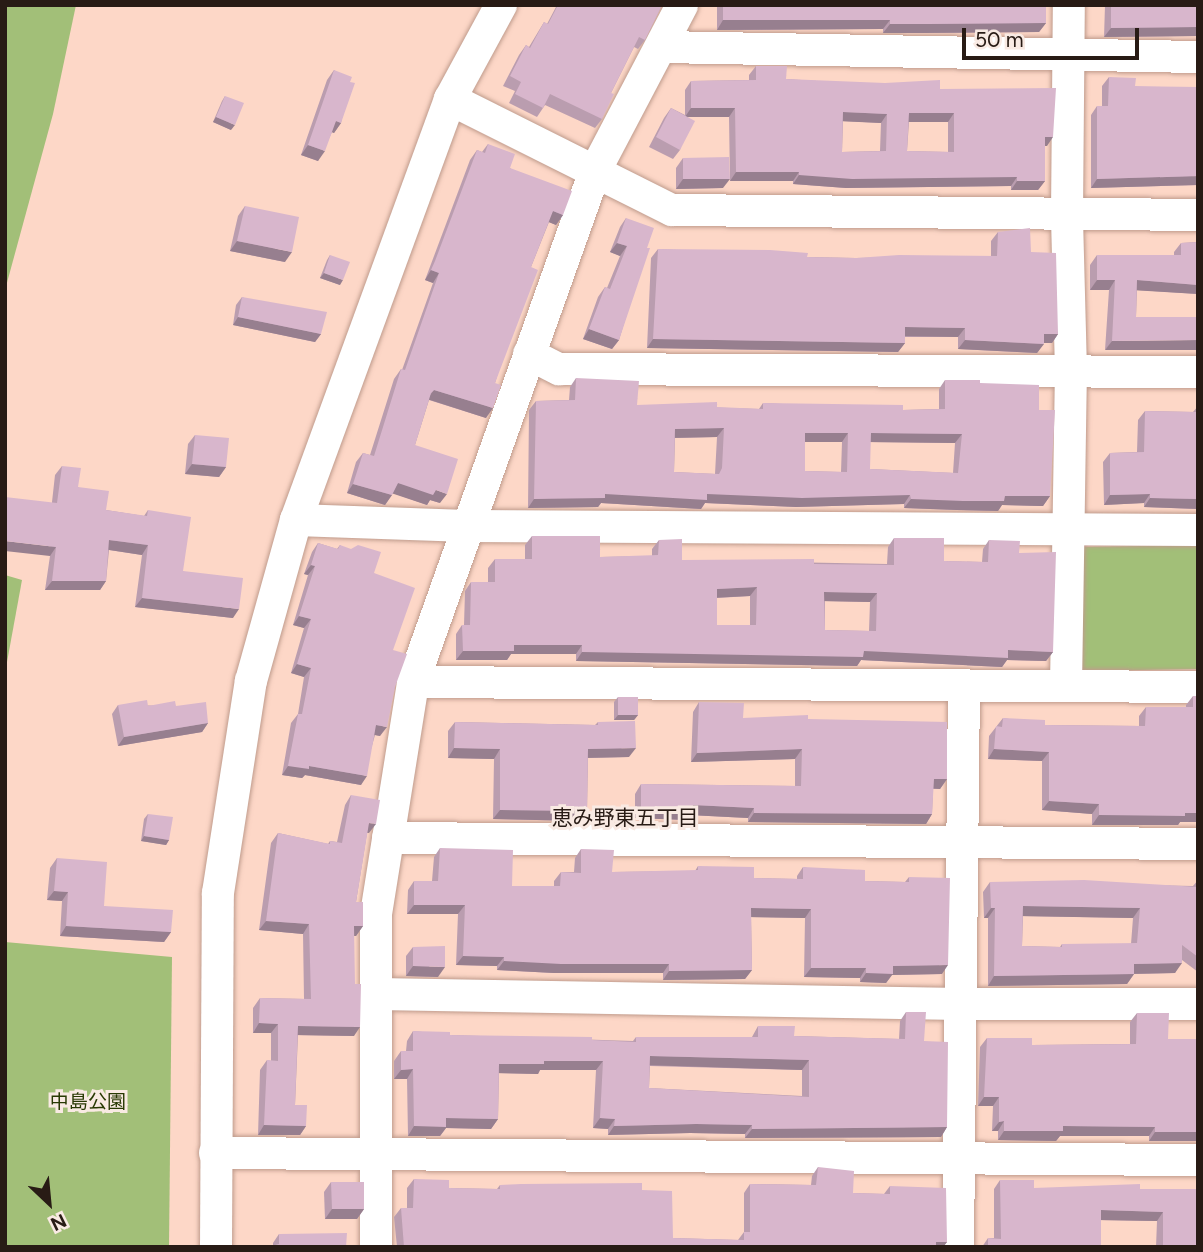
<!DOCTYPE html>
<meta charset="utf-8">
<style>
body{margin:0}
#map{position:relative;width:1203px;height:1252px;overflow:hidden;background:#fdd7c7;font-family:Figtree,"Noto Sans JP",sans-serif}
div>[style]{position:absolute}
.green>*{inset:0;background:#a2bf78}
.roads{filter:drop-shadow(0 0 2px #bf9b8c) drop-shadow(0 0 2px #bf9b8c)}
.minor>*{height:32px;margin:-16px;padding:0 16px;transform-origin:16px;border-radius:16px;background:#fff}
.wall>*{inset:0;background:#ba9daf}
.shaded-wall>*{inset:0;background:#977f8f}
.building>*{inset:0;background:#d8b6cc}
span{translate:-50% -50%;white-space:nowrap;text-align:center;line-height:1.15;-webkit-text-stroke:6px #f9eae3;paint-order:stroke}
.park-label{font-size:19px;color:#283903}
.neighbourhood-label{font-size:21px;color:#281b15}
.frame{position:absolute;inset:0;border:7px solid #281b15;pointer-events:none}
.north{position:absolute;left:14px;top:1168px;width:70px;height:70px;-webkit-text-stroke:5px #f9eae3;paint-order:stroke;rotate:154deg;font-size:19px;font-weight:700;line-height:28px;text-align:center;color:#281b15}
.north::after{content:'';display:block;margin:auto;width:24px;height:32px;background:#281b15;clip-path:polygon(50% 0,100% 100%,50% 72%,0 100%)}
.scale{position:absolute;left:962px;top:28px;width:177px;height:32px;box-sizing:border-box;border:4px solid #281b15;border-top:0;padding-left:9px;font-size:21px;line-height:24px;white-space:nowrap;color:#281b15;-webkit-text-stroke:5px #f9eae3;paint-order:stroke}
</style>
<div id="map">
<div class="green">
<div style="clip-path:polygon(5px 5px,76px 5px,53px 114px,5px 290px)"></div>
<div style="clip-path:polygon(1198px 545px,1198px 669px,1082px 671px,1081px 547px)"></div>
<div style="clip-path:polygon(5px 575px,22px 580px,5px 673px)"></div>
<div style="clip-path:polygon(5px 942px,172px 957px,169px 1247px,5px 1247px)"></div>
</div>
<div class="roads">
<div class="minor">
<div style="left:662px;top:47px;width:536px;rotate:1.07deg"></div>
<div style="left:450px;top:99px;width:248px;rotate:26.6deg"></div>
<div style="left:672px;top:210px;width:526px;rotate:0.54deg"></div>
<div style="left:529px;top:354px;width:34px;rotate:27deg"></div>
<div style="left:559px;top:369px;width:639px;rotate:0.27deg"></div>
<div style="left:296px;top:520px;width:171px;rotate:2deg"></div>
<div style="left:467px;top:526px;width:731px;rotate:0.31deg"></div>
<div style="left:413px;top:682px;width:785px;rotate:0.36deg"></div>
<div style="left:1066px;top:686px;width:315px;rotate:-89.1deg"></div>
<div style="left:1071px;top:371px;width:156px;rotate:-91.5deg"></div>
<div style="left:1067px;top:215px;width:210px;rotate:-89.5deg"></div>
<div style="left:388px;top:838px;width:810px;rotate:0.42deg"></div>
<div style="left:377px;top:994px;width:584px;rotate:0.98deg"></div>
<div style="left:961px;top:1004px;width:237px"></div>
<div style="left:215px;top:1153px;width:983px;rotate:0.41deg"></div>
<div style="left:216px;top:1247px;width:354px;rotate:-89.7deg"></div>
<div style="left:218px;top:893px;width:215px;rotate:-81.2deg"></div>
<div style="left:251px;top:681px;width:167px;rotate:-74.4deg"></div>
<div style="left:296px;top:520px;width:448px;rotate:-69.9deg"></div>
<div style="left:450px;top:99px;width:107px;rotate:-61.5deg"></div>
<div style="left:376px;top:1247px;width:333px;rotate:-90deg"></div>
<div style="left:376px;top:914px;width:235px;rotate:-80.9deg"></div>
<div style="left:413px;top:682px;width:542px;rotate:-70.4deg"></div>
<div style="left:595px;top:171px;width:187px;rotate:-62.3deg"></div>
<div style="left:958px;top:1247px;width:560px;rotate:-89.39deg"></div>
</div>
</div>
<div class="wall">
<div style="clip-path:polygon(557px 5px,662px 5px,645px 40px,638px 49px,634px 47px,611px 93px,602px 119px,595px 128px,545px 105px,537px 117px,509px 103px,515px 91px,503px 86px,519px 55px,526px 45px,529px 47px,544px 22px,547px 24px)"></div>
<div style="clip-path:polygon(717px 5px,1046px 5px,1046px 23px,1039px 32px,922px 33px,883px 33px,883px 29px,717px 30px)"></div>
<div style="clip-path:polygon(1105px 5px,1198px 5px,1198px 36px,1104px 37px)"></div>
<div style="clip-path:polygon(evenodd,756px 66px,786px 79px,940px 89px,1047px 146px,1045px 146px,1045px 181px,1038px 190px,1011px 190px,1011px 186px,846px 188px,793px 184px,793px 181px,730px 181px,729px 117px,688px 117px,680px 150px,673px 159px,649px 147px,664px 118px,671px 108px,685px 115px,685px 90px,691px 81px,749px 80px,749px 75px,756px 66px,843px 121px,881px 123px,880px 151px,842px 152px,843px 121px,756px 66px,909px 122px,948px 122px,948px 152px,907px 151px,909px 122px)"></div>
<div style="clip-path:polygon(334px 70px,350px 82px,341px 123px,334px 133px,332px 132px,318px 161px,301px 155px,327px 80px)"></div>
<div style="clip-path:polygon(1109px 77px,1135px 86px,1198px 185px,1091px 188px,1091px 115px,1097px 106px,1102px 106px,1102px 86px)"></div>
<div style="clip-path:polygon(225px 96px,231px 130px,213px 122px,222px 101px)"></div>
<div style="clip-path:polygon(488px 144px,510px 168px,563px 215px,556px 225px,549px 222px,531px 267px,495px 383px,486px 418px,429px 400px,415px 445px,440px 503px,430px 500px,427px 505px,393px 493px,385px 505px,347px 493px,356px 462px,363px 453px,370px 455px,394px 379px,401px 369px,402px 370px,433px 283px,425px 280px,470px 160px,477px 150px,482px 152px)"></div>
<div style="clip-path:polygon(683px 158px,723px 188px,676px 189px,676px 168px)"></div>
<div style="clip-path:polygon(245px 206px,285px 262px,230px 251px,238px 216px)"></div>
<div style="clip-path:polygon(626px 218px,647px 248px,619px 340px,612px 349px,583px 339px,598px 297px,605px 287px,607px 288px,620px 256px,610px 252px,620px 227px)"></div>
<div style="clip-path:polygon(998px 232px,1031px 252px,1058px 334px,1052px 343px,1044px 343px,1037px 353px,958px 349px,958px 337px,905px 337px,905px 343px,898px 352px,647px 348px,651px 258px,658px 249px,807px 257px,856px 258px,991px 256px,991px 241px)"></div>
<div style="clip-path:polygon(1198px 242px,1198px 294px,1137px 290px,1136px 317px,1105px 350px,1109px 290px,1090px 290px,1090px 265px,1097px 255px,1174px 255px,1174px 252px,1181px 243px)"></div>
<div style="clip-path:polygon(330px 255px,340px 285px,320px 278px,327px 260px)"></div>
<div style="clip-path:polygon(242px 297px,321px 334px,315px 342px,233px 325px,236px 305px)"></div>
<div style="clip-path:polygon(evenodd,576px 378px,637px 405px,759px 409px,763px 403px,903px 410px,939px 409px,939px 389px,945px 380px,980px 383px,1039px 410px,1050px 496px,1043px 506px,1002px 505px,998px 511px,957px 510px,904px 508px,904px 504px,796px 507px,705px 503px,701px 509px,601px 503px,598px 507px,528px 508px,529px 410px,536px 401px,569px 400px,570px 387px,576px 378px,717px 437px,715px 474px,674px 472px,675px 438px,717px 437px,576px 378px,805px 442px,842px 442px,841px 472px,805px 471px,805px 442px,576px 378px,870px 442px,955px 443px,953px 473px,870px 469px,870px 442px)"></div>
<div style="clip-path:polygon(1198px 406px,1198px 509px,1144px 507px,1144px 503px,1104px 505px,1103px 462px,1110px 453px,1137px 452px,1138px 420px,1145px 411px,1193px 412px)"></div>
<div style="clip-path:polygon(195px 435px,226px 467px,219px 477px,185px 474px,188px 444px)"></div>
<div style="clip-path:polygon(62px 466px,78px 487px,106px 510px,144px 516px,148px 510px,183px 571px,233px 618px,135px 607px,142px 555px,109px 550px,106px 581px,100px 590px,45px 590px,50px 556px,52px 502px,55px 475px)"></div>
<div style="clip-path:polygon(evenodd,532px 536px,600px 557px,652px 556px,652px 549px,659px 540px,682px 560px,887px 564px,888px 547px,894px 538px,944px 561px,982px 562px,983px 549px,989px 540px,1019px 553px,1053px 652px,1046px 661px,1007px 660px,1002px 667px,861px 660px,857px 666px,576px 661px,576px 654px,511px 654px,507px 660px,456px 660px,456px 634px,462px 625px,464px 625px,465px 591px,471px 582px,488px 582px,488px 568px,495px 559px,525px 559px,525px 545px,532px 536px,750px 596px,750px 625px,717px 625px,717px 598px,750px 596px,532px 536px,825px 601px,870px 602px,869px 631px,825px 630px,825px 601px)"></div>
<div style="clip-path:polygon(318px 543px,337px 549px,340px 545px,374px 573px,393px 650px,395px 687px,380px 736px,375px 735px,361px 785px,305px 775px,302px 778px,282px 775px,291px 723px,298px 714px,304px 677px,291px 673px,304px 628px,293px 625px,308px 575px,304px 574px,312px 552px)"></div>
<div style="clip-path:polygon(1193px 696px,1198px 696px,1180px 822px,1178px 825px,1092px 825px,1092px 814px,1042px 810px,1042px 761px,988px 759px,989px 736px,1003px 718px,1045px 725px,1139px 726px,1139px 716px,1146px 707px,1186px 707px,1186px 705px)"></div>
<div style="clip-path:polygon(618px 697px,638px 715px,634px 720px,614px 720px,614px 702px)"></div>
<div style="clip-path:polygon(699px 702px,743px 718px,808px 719px,947px 779px,940px 789px,933px 789px,932px 814px,926px 824px,748px 822px,748px 818px,689px 815px,686px 820px,635px 818px,635px 794px,641px 784px,795px 786px,795px 759px,691px 762px,693px 712px)"></div>
<div style="clip-path:polygon(118px 705px,176px 706px,208px 723px,202px 732px,118px 746px,112px 714px)"></div>
<div style="clip-path:polygon(455px 722px,595px 725px,598px 722px,629px 757px,588px 758px,587px 811px,580px 821px,493px 819px,494px 759px,448px 758px,448px 731px)"></div>
<div style="clip-path:polygon(351px 795px,369px 833px,367px 833px,356px 902px,363px 926px,356px 936px,354px 936px,354px 1036px,298px 1035px,295px 1105px,306px 1126px,300px 1135px,258px 1135px,260px 1070px,267px 1060px,271px 1061px,271px 1033px,253px 1033px,253px 1008px,260px 998px,304px 999px,303px 934px,259px 930px,271px 843px,278px 833px,328px 844px,330px 841px,337px 842px,345px 805px)"></div>
<div style="clip-path:polygon(148px 814px,169px 840px,166px 845px,141px 841px,144px 819px)"></div>
<div style="clip-path:polygon(440px 848px,512px 886px,554px 886px,554px 881px,561px 872px,574px 872px,575px 858px,581px 849px,612px 872px,695px 871px,698px 866px,754px 878px,797px 879px,797px 876px,803px 867px,865px 881px,905px 882px,909px 877px,942px 974px,892px 975px,886px 983px,860px 982px,860px 978px,804px 977px,805px 918px,751px 917px,752px 970px,745px 979px,663px 980px,663px 973px,554px 973px,497px 970px,497px 966px,456px 965px,458px 914px,407px 914px,408px 890px,414px 881px,432px 881px,434px 857px)"></div>
<div style="clip-path:polygon(57px 858px,104px 906px,171px 932px,164px 942px,60px 936px,62px 901px,47px 900px,50px 868px)"></div>
<div style="clip-path:polygon(evenodd,1198px 880px,1198px 972px,1182px 960px,1175px 973px,1134px 974px,1127px 984px,988px 986px,988px 918px,984px 918px,983px 892px,990px 882px,1193px 886px,1198px 880px,1023px 916px,1133px 918px,1131px 944px,1062px 944px,1060px 947px,1022px 946px,1023px 916px)"></div>
<div style="clip-path:polygon(413px 947px,438px 977px,406px 976px,406px 956px)"></div>
<div style="clip-path:polygon(evenodd,906px 1012px,924px 1041px,947px 1127px,941px 1137px,745px 1138px,745px 1134px,690px 1133px,608px 1135px,608px 1129px,593px 1128px,596px 1070px,540px 1070px,538px 1074px,499px 1073px,498px 1119px,491px 1129px,446px 1128px,440px 1136px,408px 1136px,407px 1079px,394px 1079px,394px 1061px,401px 1051px,406px 1051px,407px 1041px,413px 1031px,450px 1035px,633px 1041px,636px 1037px,752px 1037px,758px 1026px,794px 1036px,899px 1039px,900px 1021px,906px 1012px,650px 1066px,802px 1070px,802px 1096px,649px 1088px,650px 1066px)"></div>
<div style="clip-path:polygon(1137px 1013px,1168px 1039px,1198px 1141px,1149px 1141px,1149px 1136px,1060px 1136px,1056px 1141px,998px 1140px,998px 1131px,992px 1131px,993px 1106px,978px 1106px,980px 1047px,987px 1038px,1032px 1045px,1130px 1044px,1130px 1022px)"></div>
<div style="clip-path:polygon(818px 1167px,853px 1193px,884px 1194px,890px 1186px,947px 1242px,943px 1247px,397px 1247px,394px 1217px,401px 1208px,407px 1208px,407px 1188px,414px 1179px,449px 1188px,497px 1189px,500px 1185px,642px 1190px,673px 1238px,738px 1240px,744px 1232px,744px 1193px,750px 1184px,811px 1185px,812px 1176px)"></div>
<div style="clip-path:polygon(1000px 1180px,1034px 1188px,1140px 1189px,1198px 1247px,1156px 1247px,1157px 1221px,1101px 1220px,1101px 1247px,982px 1247px,988px 1238px,994px 1238px,994px 1189px)"></div>
<div style="clip-path:polygon(331px 1182px,364px 1209px,357px 1219px,325px 1219px,324px 1192px)"></div>
<div style="clip-path:polygon(279px 1234px,346px 1247px,273px 1247px,273px 1243px)"></div>
</div>
<div class="shaded-wall">
<div style="clip-path:polygon(723px 20px,890px 20px,883px 29px,717px 30px)"></div>
<div style="clip-path:polygon(1046px 23px,1039px 32px,922px 33px,883px 33px,890px 24px)"></div>
<div style="clip-path:polygon(1198px 27px,1198px 36px,1104px 37px,1111px 28px)"></div>
<div style="clip-path:polygon(691px 108px,735px 108px,729px 117px,685px 117px)"></div>
<div style="clip-path:polygon(843px 112px,887px 114px,881px 123px,837px 121px)"></div>
<div style="clip-path:polygon(909px 113px,954px 113px,948px 122px,903px 122px)"></div>
<div style="clip-path:polygon(216px 117px,235px 125px,231px 130px,213px 122px)"></div>
<div style="clip-path:polygon(336px 121px,341px 123px,334px 133px,329px 131px)"></div>
<div style="clip-path:polygon(1045px 137px,1053px 137px,1047px 146px,1038px 146px)"></div>
<div style="clip-path:polygon(308px 145px,325px 151px,318px 161px,301px 155px)"></div>
<div style="clip-path:polygon(736px 172px,799px 172px,793px 181px,730px 181px)"></div>
<div style="clip-path:polygon(799px 175px,1017px 177px,1011px 186px,846px 188px,793px 184px)"></div>
<div style="clip-path:polygon(1198px 176px,1198px 185px,1091px 188px,1097px 179px)"></div>
<div style="clip-path:polygon(683px 179px,730px 179px,723px 188px,676px 189px)"></div>
<div style="clip-path:polygon(1017px 181px,1045px 181px,1038px 190px,1011px 190px)"></div>
<div style="clip-path:polygon(553px 211px,563px 215px,556px 225px,546px 221px)"></div>
<div style="clip-path:polygon(237px 241px,292px 252px,285px 262px,230px 251px)"></div>
<div style="clip-path:polygon(617px 243px,627px 246px,620px 256px,610px 252px)"></div>
<div style="clip-path:polygon(431px 270px,439px 273px,433px 283px,425px 280px)"></div>
<div style="clip-path:polygon(324px 273px,343px 280px,340px 285px,320px 278px)"></div>
<div style="clip-path:polygon(1097px 280px,1115px 280px,1109px 290px,1090px 290px)"></div>
<div style="clip-path:polygon(1137px 280px,1198px 285px,1198px 294px,1131px 290px)"></div>
<div style="clip-path:polygon(238px 317px,321px 334px,315px 342px,233px 325px)"></div>
<div style="clip-path:polygon(905px 327px,965px 328px,958px 337px,899px 336px)"></div>
<div style="clip-path:polygon(589px 329px,619px 340px,612px 349px,583px 339px)"></div>
<div style="clip-path:polygon(1044px 334px,1058px 334px,1052px 343px,1037px 343px)"></div>
<div style="clip-path:polygon(653px 339px,905px 343px,898px 352px,647px 348px)"></div>
<div style="clip-path:polygon(965px 340px,1044px 344px,1037px 353px,958px 349px)"></div>
<div style="clip-path:polygon(1198px 340px,1198px 350px,1105px 350px,1112px 341px)"></div>
<div style="clip-path:polygon(434px 390px,493px 408px,486px 418px,427px 399px)"></div>
<div style="clip-path:polygon(724px 428px,717px 437px,668px 438px,675px 429px)"></div>
<div style="clip-path:polygon(805px 433px,848px 433px,842px 442px,799px 442px)"></div>
<div style="clip-path:polygon(871px 433px,962px 434px,955px 443px,864px 442px)"></div>
<div style="clip-path:polygon(192px 464px,226px 467px,219px 477px,185px 474px)"></div>
<div style="clip-path:polygon(398px 483px,436px 490px,447px 494px,440px 503px,430px 500px,427px 505px,391px 493px)"></div>
<div style="clip-path:polygon(353px 484px,392px 495px,385px 505px,347px 493px)"></div>
<div style="clip-path:polygon(605px 494px,707px 494px,910px 495px,904px 504px,796px 507px,705px 503px,701px 509px,601px 503px,598px 507px,528px 508px,534px 499px)"></div>
<div style="clip-path:polygon(1150px 494px,1144px 503px,1104px 505px,1110px 495px)"></div>
<div style="clip-path:polygon(1005px 496px,1050px 496px,1043px 506px,1002px 505px,998px 511px,957px 510px,904px 508px,911px 499px)"></div>
<div style="clip-path:polygon(1150px 498px,1198px 499px,1198px 509px,1144px 507px)"></div>
<div style="clip-path:polygon(109px 540px,148px 545px,142px 555px,103px 549px)"></div>
<div style="clip-path:polygon(5px 541px,56px 547px,50px 556px,5px 551px)"></div>
<div style="clip-path:polygon(311px 565px,315px 566px,308px 575px,304px 574px)"></div>
<div style="clip-path:polygon(52px 581px,106px 581px,100px 590px,45px 590px)"></div>
<div style="clip-path:polygon(757px 587px,750px 596px,710px 598px,717px 589px)"></div>
<div style="clip-path:polygon(824px 592px,877px 593px,870px 602px,818px 601px)"></div>
<div style="clip-path:polygon(142px 598px,239px 609px,233px 618px,135px 607px)"></div>
<div style="clip-path:polygon(299px 616px,311px 619px,304px 628px,293px 625px)"></div>
<div style="clip-path:polygon(514px 645px,582px 645px,576px 654px,511px 654px,507px 660px,456px 660px,463px 651px)"></div>
<div style="clip-path:polygon(1008px 650px,1053px 652px,1046px 661px,1007px 660px,1002px 667px,861px 660px,857px 666px,576px 661px,582px 652px)"></div>
<div style="clip-path:polygon(297px 664px,311px 668px,304px 677px,291px 673px)"></div>
<div style="clip-path:polygon(618px 715px,638px 715px,634px 720px,614px 720px)"></div>
<div style="clip-path:polygon(208px 723px,202px 732px,118px 746px,124px 737px)"></div>
<div style="clip-path:polygon(376px 725px,387px 727px,380px 736px,370px 734px)"></div>
<div style="clip-path:polygon(454px 748px,500px 749px,494px 759px,448px 758px)"></div>
<div style="clip-path:polygon(636px 748px,629px 757px,582px 758px,588px 749px)"></div>
<div style="clip-path:polygon(802px 749px,795px 759px,691px 762px,697px 753px)"></div>
<div style="clip-path:polygon(994px 749px,1049px 752px,1042px 761px,988px 759px)"></div>
<div style="clip-path:polygon(288px 766px,309px 766px,367px 776px,361px 785px,305px 775px,302px 778px,282px 775px)"></div>
<div style="clip-path:polygon(934px 779px,947px 779px,940px 789px,927px 788px)"></div>
<div style="clip-path:polygon(1049px 801px,1099px 804px,1092px 814px,1042px 810px)"></div>
<div style="clip-path:polygon(693px 805px,754px 808px,748px 818px,689px 815px,686px 820px,635px 818px,641px 809px)"></div>
<div style="clip-path:polygon(500px 810px,587px 811px,580px 821px,493px 819px)"></div>
<div style="clip-path:polygon(754px 813px,932px 814px,926px 824px,748px 822px)"></div>
<div style="clip-path:polygon(1185px 813px,1198px 813px,1198px 822px,1180px 822px,1178px 825px,1092px 825px,1099px 815px)"></div>
<div style="clip-path:polygon(369px 823px,376px 824px,369px 833px,362px 832px)"></div>
<div style="clip-path:polygon(144px 836px,169px 840px,166px 845px,141px 841px)"></div>
<div style="clip-path:polygon(54px 891px,68px 892px,62px 901px,47px 900px)"></div>
<div style="clip-path:polygon(414px 905px,465px 905px,458px 914px,407px 914px)"></div>
<div style="clip-path:polygon(1023px 906px,1140px 908px,1133px 918px,1016px 916px)"></div>
<div style="clip-path:polygon(751px 908px,811px 909px,805px 918px,745px 917px)"></div>
<div style="clip-path:polygon(991px 908px,995px 908px,988px 918px,984px 918px)"></div>
<div style="clip-path:polygon(266px 921px,309px 924px,303px 934px,259px 930px)"></div>
<div style="clip-path:polygon(66px 926px,171px 932px,164px 942px,60px 936px)"></div>
<div style="clip-path:polygon(354px 926px,363px 926px,356px 936px,347px 936px)"></div>
<div style="clip-path:polygon(463px 956px,504px 957px,497px 966px,456px 965px)"></div>
<div style="clip-path:polygon(504px 961px,669px 964px,663px 973px,554px 973px,497px 970px)"></div>
<div style="clip-path:polygon(1182px 963px,1175px 973px,1127px 974px,1134px 964px)"></div>
<div style="clip-path:polygon(948px 965px,942px 974px,892px 975px,886px 983px,860px 982px,866px 973px,893px 966px)"></div>
<div style="clip-path:polygon(413px 966px,445px 967px,438px 977px,406px 976px)"></div>
<div style="clip-path:polygon(811px 968px,866px 968px,860px 978px,804px 977px)"></div>
<div style="clip-path:polygon(752px 970px,745px 979px,663px 980px,669px 971px)"></div>
<div style="clip-path:polygon(1134px 974px,1127px 984px,988px 986px,994px 976px)"></div>
<div style="clip-path:polygon(259px 1023px,278px 1024px,271px 1033px,253px 1033px)"></div>
<div style="clip-path:polygon(298px 1026px,360px 1027px,354px 1036px,292px 1035px)"></div>
<div style="clip-path:polygon(650px 1056px,809px 1060px,802px 1070px,643px 1065px)"></div>
<div style="clip-path:polygon(544px 1061px,603px 1061px,596px 1070px,540px 1070px,538px 1074px,492px 1073px,499px 1064px)"></div>
<div style="clip-path:polygon(413px 1069px,407px 1079px,394px 1079px,401px 1070px)"></div>
<div style="clip-path:polygon(984px 1097px,999px 1097px,993px 1106px,978px 1106px)"></div>
<div style="clip-path:polygon(446px 1118px,498px 1119px,491px 1129px,446px 1128px,440px 1136px,408px 1136px,414px 1126px)"></div>
<div style="clip-path:polygon(600px 1118px,615px 1119px,608px 1129px,593px 1128px)"></div>
<div style="clip-path:polygon(1004px 1121px,998px 1131px,992px 1131px,999px 1122px)"></div>
<div style="clip-path:polygon(696px 1124px,752px 1125px,745px 1134px,690px 1133px,608px 1135px,614px 1126px)"></div>
<div style="clip-path:polygon(264px 1125px,306px 1126px,300px 1135px,258px 1135px)"></div>
<div style="clip-path:polygon(1063px 1126px,1155px 1127px,1149px 1136px,1060px 1136px,1056px 1141px,998px 1140px,1004px 1131px)"></div>
<div style="clip-path:polygon(947px 1127px,941px 1137px,745px 1138px,752px 1129px)"></div>
<div style="clip-path:polygon(1155px 1132px,1198px 1132px,1198px 1141px,1149px 1141px)"></div>
<div style="clip-path:polygon(332px 1209px,364px 1209px,357px 1219px,325px 1219px)"></div>
<div style="clip-path:polygon(1101px 1210px,1163px 1212px,1157px 1221px,1095px 1220px)"></div>
<div style="clip-path:polygon(936px 1242px,947px 1242px,943px 1247px,933px 1247px)"></div>
</div>
<div class="building">
<div style="clip-path:polygon(558px 5px,662px 5px,645px 40px,639px 37px,611px 93px,614px 94px,602px 119px,550px 94px,543px 108px,515px 94px,521px 82px,510px 76px,526px 45px,530px 48px,544px 22px,548px 24px)"></div>
<div style="clip-path:polygon(723px 5px,1046px 5px,1046px 23px,928px 24px,890px 24px,890px 20px,723px 20px)"></div>
<div style="clip-path:polygon(1111px 5px,1198px 5px,1198px 27px,1111px 28px)"></div>
<div style="clip-path:polygon(evenodd,756px 66px,787px 66px,786px 79px,885px 83px,940px 80px,940px 89px,1056px 88px,1053px 137px,1045px 137px,1045px 181px,1017px 181px,1017px 177px,852px 179px,799px 175px,799px 172px,736px 172px,735px 108px,691px 108px,691px 81px,756px 80px,756px 66px,843px 112px,887px 114px,886px 151px,842px 152px,843px 112px,756px 66px,909px 113px,954px 113px,954px 152px,907px 151px,909px 113px)"></div>
<div style="clip-path:polygon(334px 70px,352px 77px,350px 82px,355px 83px,341px 123px,336px 121px,325px 151px,308px 145px)"></div>
<div style="clip-path:polygon(1109px 77px,1136px 78px,1135px 86px,1198px 87px,1198px 176px,1097px 179px,1097px 106px,1108px 106px)"></div>
<div style="clip-path:polygon(225px 96px,244px 103px,235px 125px,216px 117px)"></div>
<div style="clip-path:polygon(671px 108px,695px 121px,680px 150px,656px 137px)"></div>
<div style="clip-path:polygon(488px 144px,515px 154px,510px 168px,572px 191px,563px 215px,553px 211px,531px 267px,538px 270px,495px 383px,501px 385px,493px 408px,434px 390px,431px 393px,415px 445px,458px 459px,447px 494px,436px 490px,433px 495px,398px 483px,392px 495px,353px 484px,363px 453px,374px 456px,401px 369px,405px 370px,439px 273px,431px 270px,435px 261px,477px 150px,485px 153px)"></div>
<div style="clip-path:polygon(729px 157px,730px 179px,683px 179px,683px 158px)"></div>
<div style="clip-path:polygon(245px 206px,299px 217px,292px 252px,237px 241px)"></div>
<div style="clip-path:polygon(626px 218px,654px 228px,647px 248px,650px 248px,619px 340px,589px 329px,605px 287px,610px 289px,627px 246px,617px 243px)"></div>
<div style="clip-path:polygon(1030px 228px,1031px 252px,1056px 253px,1058px 334px,1044px 334px,1044px 344px,965px 340px,965px 328px,905px 327px,905px 343px,653px 339px,658px 249px,770px 250px,808px 253px,807px 257px,856px 258px,899px 255px,997px 256px,998px 232px)"></div>
<div style="clip-path:polygon(1198px 242px,1198px 285px,1137px 280px,1136px 317px,1198px 317px,1198px 340px,1112px 341px,1115px 280px,1097px 280px,1097px 255px,1181px 255px,1181px 243px)"></div>
<div style="clip-path:polygon(330px 255px,350px 262px,343px 280px,324px 273px)"></div>
<div style="clip-path:polygon(242px 297px,327px 312px,321px 334px,238px 317px)"></div>
<div style="clip-path:polygon(evenodd,576px 378px,639px 381px,637px 405px,717px 402px,717px 407px,763px 409px,763px 403px,903px 405px,903px 410px,945px 409px,945px 380px,980px 380px,980px 383px,1039px 385px,1039px 410px,1055px 410px,1050px 496px,1005px 496px,1004px 501px,963px 501px,911px 499px,910px 495px,802px 498px,707px 494px,707px 500px,605px 494px,605px 498px,534px 499px,536px 401px,575px 400px,576px 378px,724px 428px,722px 468px,719px 474px,674px 472px,675px 429px,724px 428px,576px 378px,805px 433px,848px 433px,847px 472px,805px 471px,805px 433px,576px 378px,871px 433px,962px 434px,958px 473px,870px 469px,871px 433px)"></div>
<div style="clip-path:polygon(1145px 411px,1198px 412px,1198px 499px,1150px 498px,1150px 494px,1110px 495px,1110px 453px,1144px 452px)"></div>
<div style="clip-path:polygon(195px 435px,229px 438px,226px 467px,192px 464px)"></div>
<div style="clip-path:polygon(62px 466px,81px 468px,78px 487px,109px 491px,106px 510px,147px 516px,148px 510px,191px 517px,183px 571px,243px 578px,239px 609px,142px 598px,148px 545px,109px 540px,106px 581px,52px 581px,56px 547px,5px 541px,5px 497px,57px 503px)"></div>
<div style="clip-path:polygon(evenodd,532px 536px,600px 536px,600px 557px,658px 555px,659px 540px,682px 539px,682px 560px,814px 559px,814px 564px,894px 565px,894px 538px,944px 538px,944px 561px,988px 562px,989px 540px,1020px 541px,1019px 553px,1056px 552px,1053px 652px,1008px 650px,1008px 658px,864px 651px,863px 657px,582px 652px,582px 645px,514px 645px,514px 651px,463px 651px,462px 625px,470px 625px,471px 582px,495px 582px,495px 559px,532px 559px,532px 536px,757px 587px,756px 625px,717px 625px,717px 589px,757px 587px,532px 536px,824px 592px,877px 593px,876px 631px,825px 630px,824px 592px)"></div>
<div style="clip-path:polygon(318px 543px,338px 549px,340px 545px,351px 549px,358px 545px,381px 552px,374px 573px,415px 588px,393px 650px,407px 654px,395px 687px,387px 727px,376px 725px,367px 776px,309px 766px,309px 769px,288px 766px,298px 714px,302px 714px,311px 668px,297px 664px,311px 619px,299px 616px,315px 566px,311px 565px)"></div>
<div style="clip-path:polygon(1193px 696px,1198px 696px,1198px 813px,1185px 813px,1185px 816px,1099px 815px,1099px 804px,1049px 801px,1049px 752px,994px 749px,996px 726px,1002px 727px,1003px 718px,1045px 720px,1045px 725px,1145px 726px,1146px 707px,1193px 707px)"></div>
<div style="clip-path:polygon(618px 697px,638px 697px,638px 715px,618px 715px)"></div>
<div style="clip-path:polygon(147px 700px,148px 706px,175px 701px,176px 706px,206px 702px,208px 723px,124px 737px,118px 705px)"></div>
<div style="clip-path:polygon(699px 702px,744px 703px,743px 718px,808px 715px,808px 719px,947px 722px,947px 779px,934px 779px,932px 814px,754px 813px,754px 808px,693px 805px,692px 810px,641px 809px,641px 784px,801px 786px,802px 749px,697px 753px)"></div>
<div style="clip-path:polygon(635px 721px,636px 748px,588px 749px,587px 811px,500px 810px,500px 749px,454px 748px,455px 722px,598px 725px,598px 722px)"></div>
<div style="clip-path:polygon(351px 795px,380px 800px,376px 824px,369px 823px,356px 902px,363px 902px,363px 926px,354px 926px,355px 984px,361px 984px,360px 1027px,298px 1026px,295px 1105px,307px 1105px,306px 1126px,264px 1125px,267px 1060px,278px 1061px,278px 1024px,259px 1023px,260px 998px,311px 999px,309px 924px,266px 921px,278px 833px,330px 844px,330px 841px,342px 843px)"></div>
<div style="clip-path:polygon(148px 814px,173px 817px,169px 840px,144px 836px)"></div>
<div style="clip-path:polygon(440px 848px,513px 850px,512px 886px,560px 886px,561px 872px,581px 873px,581px 849px,614px 850px,612px 872px,698px 870px,698px 866px,754px 867px,754px 878px,803px 879px,803px 867px,865px 870px,865px 881px,909px 882px,909px 877px,950px 878px,948px 965px,893px 966px,893px 974px,866px 973px,866px 968px,811px 968px,811px 909px,751px 908px,752px 970px,669px 971px,669px 964px,561px 964px,504px 961px,504px 957px,463px 956px,465px 905px,414px 905px,414px 881px,438px 881px)"></div>
<div style="clip-path:polygon(57px 858px,107px 862px,104px 906px,173px 910px,171px 932px,66px 926px,68px 892px,54px 891px)"></div>
<div style="clip-path:polygon(evenodd,1084px 880px,1198px 887px,1198px 957px,1182px 945px,1182px 963px,1134px 964px,1134px 974px,994px 976px,995px 908px,991px 908px,990px 882px,1084px 880px,1023px 906px,1140px 908px,1137px 943px,1062px 944px,1062px 947px,1022px 946px,1023px 906px)"></div>
<div style="clip-path:polygon(445px 946px,445px 967px,413px 966px,413px 947px)"></div>
<div style="clip-path:polygon(evenodd,906px 1012px,926px 1012px,924px 1041px,948px 1042px,947px 1127px,752px 1129px,752px 1125px,696px 1124px,614px 1126px,615px 1119px,600px 1118px,603px 1061px,544px 1061px,544px 1064px,499px 1064px,498px 1119px,446px 1118px,446px 1127px,414px 1126px,413px 1069px,401px 1070px,401px 1051px,413px 1051px,413px 1031px,450px 1032px,450px 1035px,592px 1037px,592px 1040px,636px 1042px,636px 1037px,758px 1037px,758px 1026px,795px 1026px,794px 1036px,905px 1039px,906px 1012px,650px 1056px,809px 1060px,809px 1097px,649px 1088px,650px 1056px)"></div>
<div style="clip-path:polygon(1137px 1013px,1169px 1013px,1168px 1039px,1198px 1039px,1198px 1132px,1155px 1132px,1155px 1127px,1063px 1126px,1063px 1131px,1004px 1131px,1004px 1121px,999px 1122px,999px 1097px,984px 1097px,987px 1038px,1032px 1038px,1032px 1045px,1136px 1044px)"></div>
<div style="clip-path:polygon(818px 1167px,854px 1171px,853px 1193px,890px 1194px,890px 1186px,946px 1188px,947px 1242px,936px 1242px,936px 1247px,404px 1247px,401px 1208px,413px 1208px,414px 1179px,449px 1180px,449px 1188px,500px 1189px,500px 1185px,521px 1184px,642px 1183px,642px 1190px,672px 1191px,673px 1238px,744px 1240px,744px 1232px,750px 1232px,750px 1184px,816px 1185px)"></div>
<div style="clip-path:polygon(1000px 1180px,1034px 1180px,1034px 1188px,1140px 1184px,1140px 1189px,1198px 1189px,1198px 1247px,1163px 1247px,1163px 1212px,1101px 1210px,1101px 1247px,988px 1247px,988px 1238px,1001px 1239px)"></div>
<div style="clip-path:polygon(331px 1182px,364px 1182px,364px 1209px,332px 1209px)"></div>
<div style="clip-path:polygon(347px 1233px,346px 1247px,275px 1247px,275px 1245px,279px 1244px,279px 1234px)"></div>
</div>
<div class="park-label">
<span style="left:88px;top:1102px">中島公園</span>
</div>
<div class="neighbourhood-label">
<span style="left:625px;top:818px">恵み野東五丁目</span>
</div>
<div class="frame"></div>
<div class="north">N</div>
<div class="scale">50 m</div>
</div>
